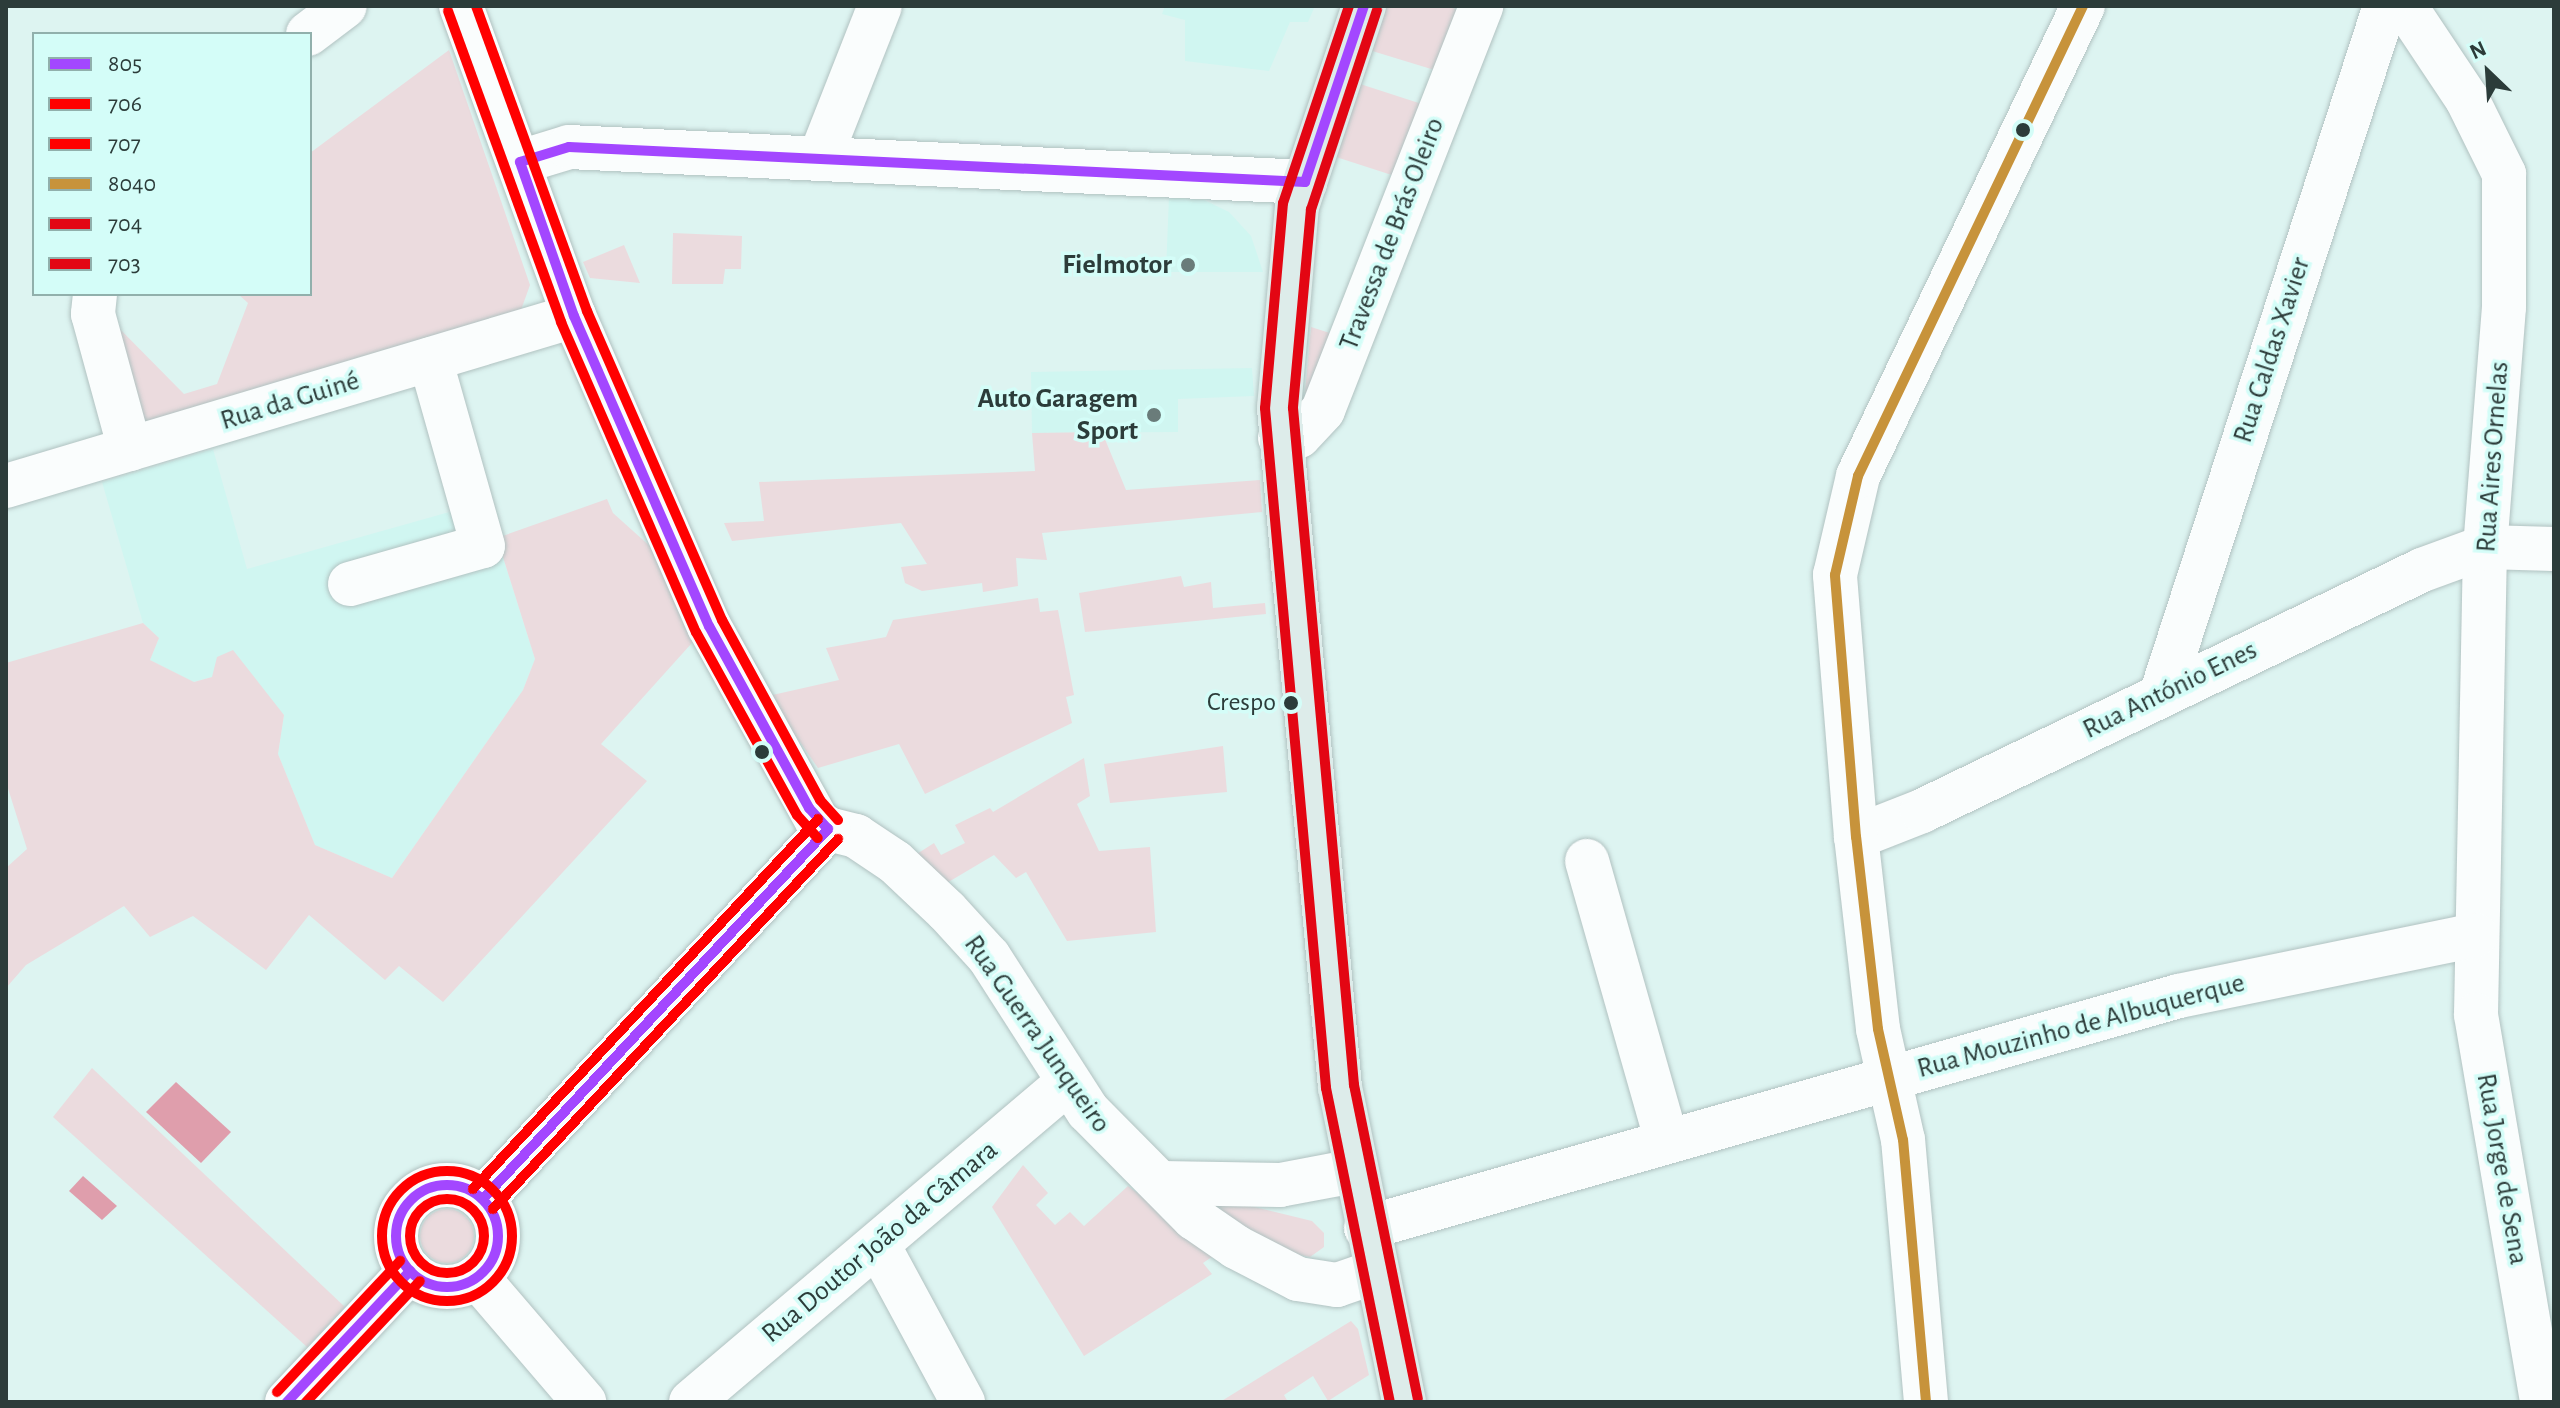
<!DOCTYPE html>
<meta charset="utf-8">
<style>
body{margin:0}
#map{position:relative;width:2560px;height:1408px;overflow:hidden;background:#ddf4f1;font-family:"Alegreya Sans",sans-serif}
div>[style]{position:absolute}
.built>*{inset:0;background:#d0f6f1}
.green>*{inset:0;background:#ebdbde}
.round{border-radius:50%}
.water>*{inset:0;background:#df9eac}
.roads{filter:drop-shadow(0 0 2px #b1c2c1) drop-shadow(0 0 2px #b1c2c1)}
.minor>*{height:44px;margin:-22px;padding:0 22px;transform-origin:22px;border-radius:22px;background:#fafdfd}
.minor>.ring{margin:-22px;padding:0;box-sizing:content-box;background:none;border:44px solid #fafdfd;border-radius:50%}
.major>*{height:44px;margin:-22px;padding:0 22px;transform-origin:22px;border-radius:22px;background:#ddecea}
.bus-1>*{height:10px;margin:-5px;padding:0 5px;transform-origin:5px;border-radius:5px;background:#a347ff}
.bus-1>.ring{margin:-5px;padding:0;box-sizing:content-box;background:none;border:10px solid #a347ff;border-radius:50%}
.bus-2>*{height:10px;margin:-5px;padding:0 5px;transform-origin:5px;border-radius:5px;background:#f00}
.bus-2>.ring{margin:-5px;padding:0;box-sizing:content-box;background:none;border:10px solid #f00;border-radius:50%}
.bus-3>*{height:10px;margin:-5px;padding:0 5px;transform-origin:5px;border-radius:5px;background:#f00}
.bus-3>.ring{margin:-5px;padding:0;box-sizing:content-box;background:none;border:10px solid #f00;border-radius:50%}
.bus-4>*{height:10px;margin:-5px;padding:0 5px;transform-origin:5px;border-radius:5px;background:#c7933b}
.bus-5>*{height:10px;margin:-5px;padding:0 5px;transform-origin:5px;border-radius:5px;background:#e30613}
.bus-6>*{height:10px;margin:-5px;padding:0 5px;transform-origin:5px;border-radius:5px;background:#e30613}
.dots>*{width:22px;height:22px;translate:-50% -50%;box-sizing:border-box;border:4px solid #d4fdf8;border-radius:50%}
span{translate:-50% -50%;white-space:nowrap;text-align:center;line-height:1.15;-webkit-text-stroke:7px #d4fdf8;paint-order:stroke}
.bus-label{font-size:26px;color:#2c3c3a}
.right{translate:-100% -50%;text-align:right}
.street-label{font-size:28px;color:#2c3c3a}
.poi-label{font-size:28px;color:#2c3c3a;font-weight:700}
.frame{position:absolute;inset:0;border:8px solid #2c3c3a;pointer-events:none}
.legend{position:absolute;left:32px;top:32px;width:280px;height:264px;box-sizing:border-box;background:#d4fdf8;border:2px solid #91b0ac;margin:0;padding:10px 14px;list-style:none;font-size:24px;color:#2c3c3a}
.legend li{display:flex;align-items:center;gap:16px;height:40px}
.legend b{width:40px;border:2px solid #91b0ac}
.north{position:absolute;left:2448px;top:32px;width:80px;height:80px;-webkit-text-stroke:6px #d4fdf8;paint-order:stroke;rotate:335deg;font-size:22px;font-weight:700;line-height:32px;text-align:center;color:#2c3c3a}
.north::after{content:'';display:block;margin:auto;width:28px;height:36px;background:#2c3c3a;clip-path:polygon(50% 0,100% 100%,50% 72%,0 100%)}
</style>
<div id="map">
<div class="built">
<div style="clip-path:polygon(1165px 6px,1315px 6px,1308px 22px,1290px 22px,1269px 71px,1185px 61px,1185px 20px,1162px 14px)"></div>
<div style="clip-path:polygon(1169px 197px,1204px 200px,1229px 212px,1251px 236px,1263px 272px,1166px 272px)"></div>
<div style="clip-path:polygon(1252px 368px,1254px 396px,1178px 399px,1178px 432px,1032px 433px,1031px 372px)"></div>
<div style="clip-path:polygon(445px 374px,535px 659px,523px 690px,392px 878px,315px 845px,278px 754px,284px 715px,212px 677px,193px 682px,150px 660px,159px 638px,143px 623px,102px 482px,213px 449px,247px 569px,460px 509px)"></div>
</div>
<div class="green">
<div style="clip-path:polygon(1383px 6px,1448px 6px,1467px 13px,1441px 72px,1369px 50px)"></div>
<div style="clip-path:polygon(449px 50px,530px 285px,521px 310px,139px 430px,108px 317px,184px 394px,217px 384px,248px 303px,238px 294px,310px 294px,310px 153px)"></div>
<div style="clip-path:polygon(1357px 83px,1428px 106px,1401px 178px,1333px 156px)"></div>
<div style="clip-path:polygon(673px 233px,742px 236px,741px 269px,725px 269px,723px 284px,672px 284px)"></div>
<div style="clip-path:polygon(624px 245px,640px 283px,590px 278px,583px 262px)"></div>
<div style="clip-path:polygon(1311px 327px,1336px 335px,1308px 397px,1305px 392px)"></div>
<div style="clip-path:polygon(1102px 432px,1126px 490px,1260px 480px,1262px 512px,1042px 533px,1047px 560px,1016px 558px,1018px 586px,983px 592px,982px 583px,922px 591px,905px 583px,901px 567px,927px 564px,901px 523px,732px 541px,724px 523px,764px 521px,759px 482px,1035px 471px,1032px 433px)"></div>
<div style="clip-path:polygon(607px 499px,613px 513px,672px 566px,700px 634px,601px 744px,647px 781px,443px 1002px,399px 966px,385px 980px,309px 915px,266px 970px,193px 916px,150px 937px,124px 906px,26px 965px,6px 988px,6px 868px,27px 849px,6px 782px,6px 663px,143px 623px,159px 638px,150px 660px,194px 682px,212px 677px,217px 657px,233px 650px,284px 715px,278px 754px,315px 845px,392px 878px,523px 690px,535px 659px,497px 538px)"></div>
<div style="clip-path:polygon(1181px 576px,1184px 587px,1211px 582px,1213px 608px,1265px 603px,1266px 614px,1085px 632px,1079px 593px)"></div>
<div style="clip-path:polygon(1038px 598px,1040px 612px,1058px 610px,1074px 695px,1066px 697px,1072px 723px,925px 794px,899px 744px,818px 768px,768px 696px,839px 680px,826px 648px,886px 637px,893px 620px)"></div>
<div style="clip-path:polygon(1223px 746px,1227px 792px,1110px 803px,1104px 764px)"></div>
<div style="clip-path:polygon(1084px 758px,1090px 796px,1077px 804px,1099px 851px,1150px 847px,1156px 932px,1067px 941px,1026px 872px,1016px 878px,994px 855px,940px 887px,909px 859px,934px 843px,941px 855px,965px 843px,955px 825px,990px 808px,993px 812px)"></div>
<div style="clip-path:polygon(92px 1068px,345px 1307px,307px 1347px,53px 1117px)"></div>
<div style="clip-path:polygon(1023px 1165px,1048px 1193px,1036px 1205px,1055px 1225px,1070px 1212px,1084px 1226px,1128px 1186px,1219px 1252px,1203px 1263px,1212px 1274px,1084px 1356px,992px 1207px)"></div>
<div style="clip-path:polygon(1205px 1195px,1312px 1221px,1324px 1233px,1324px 1247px,1310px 1257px,1300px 1255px,1249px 1232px,1201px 1202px)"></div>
<div class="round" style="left:420px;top:1209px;width:54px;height:54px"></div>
<div style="clip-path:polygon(1351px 1321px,1358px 1329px,1369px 1375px,1328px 1401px,1313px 1376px,1284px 1395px,1288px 1402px,1220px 1402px)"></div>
</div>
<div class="water">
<div style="clip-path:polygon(176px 1082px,231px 1132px,201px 1163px,146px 1112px)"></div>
<div style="clip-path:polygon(83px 1176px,117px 1206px,102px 1220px,69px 1191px)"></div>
</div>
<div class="roads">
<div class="minor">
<div style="left:461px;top:6px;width:330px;rotate:70deg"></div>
<div style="left:574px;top:316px;width:338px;rotate:66.5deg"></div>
<div style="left:709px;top:626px;width:223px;rotate:61deg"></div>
<div style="left:817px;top:821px;width:14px;rotate:36deg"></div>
<div style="left:828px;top:829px;width:29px;rotate:14deg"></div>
<div style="left:856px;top:836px;width:47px;rotate:33.7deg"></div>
<div style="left:895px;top:862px;width:71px;rotate:43.3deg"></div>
<div style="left:947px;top:911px;width:62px;rotate:47.6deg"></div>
<div style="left:989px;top:957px;width:183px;rotate:57.3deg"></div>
<div style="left:1088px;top:1111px;width:151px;rotate:45.3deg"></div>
<div style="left:1194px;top:1218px;width:51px;rotate:34.6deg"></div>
<div style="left:1236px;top:1247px;width:70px;rotate:27.3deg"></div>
<div style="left:1298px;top:1279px;width:39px;rotate:9deg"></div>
<div style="left:1337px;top:1285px;width:39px;rotate:-19deg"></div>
<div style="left:2405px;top:6px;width:112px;rotate:56.3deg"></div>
<div style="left:2467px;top:99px;width:84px;rotate:63.7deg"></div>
<div style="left:2504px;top:174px;width:133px;rotate:90deg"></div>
<div style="left:2504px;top:307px;width:241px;rotate:94.5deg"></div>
<div style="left:2485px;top:547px;width:468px;rotate:91.1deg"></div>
<div style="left:2476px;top:1015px;width:393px;rotate:80.3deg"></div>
<div style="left:308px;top:34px;width:46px;rotate:-37.1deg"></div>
<div style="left:820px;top:158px;width:163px;rotate:-68.5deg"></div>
<div style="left:520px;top:162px;width:51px;rotate:-17deg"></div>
<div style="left:569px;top:147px;width:737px;rotate:2.72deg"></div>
<div style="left:95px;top:294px;width:20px;rotate:96deg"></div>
<div style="left:93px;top:314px;width:140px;rotate:74.7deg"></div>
<div style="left:1280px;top:438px;width:19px;rotate:-6deg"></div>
<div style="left:1299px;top:436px;width:35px;rotate:-47deg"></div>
<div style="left:1323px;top:410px;width:434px;rotate:-68.6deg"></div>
<div style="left:6px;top:486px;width:593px;rotate:-16.66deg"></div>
<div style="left:350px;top:584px;width:138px;rotate:-15.9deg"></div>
<div style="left:483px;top:546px;width:194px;rotate:-105.8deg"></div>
<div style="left:2161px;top:695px;width:724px;rotate:-71.99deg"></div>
<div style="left:1856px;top:837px;width:71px;rotate:-21.5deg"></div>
<div style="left:1922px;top:811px;width:555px;rotate:-25.73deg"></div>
<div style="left:2422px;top:570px;width:67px;rotate:-20.1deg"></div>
<div style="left:2485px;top:547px;width:69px;rotate:1.7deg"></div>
<div style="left:1587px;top:861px;width:291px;rotate:74.1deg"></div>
<div style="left:1162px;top:1183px;width:118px;rotate:1deg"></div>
<div style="left:1280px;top:1185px;width:75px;rotate:-10.7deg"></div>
<div class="ring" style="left:396px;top:1185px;width:58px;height:58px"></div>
<div style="left:483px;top:1199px;width:506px;rotate:-47deg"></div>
<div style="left:1366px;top:1228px;width:845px;rotate:-15.93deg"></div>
<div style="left:2179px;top:996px;width:303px;rotate:-11.6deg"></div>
<div style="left:878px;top:1245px;width:179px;rotate:61.6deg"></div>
<div style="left:477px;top:1277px;width:165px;rotate:49.4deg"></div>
<div style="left:287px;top:1402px;width:180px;rotate:-46.8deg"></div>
<div style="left:691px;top:1402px;width:494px;rotate:-40.3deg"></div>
<div style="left:1926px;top:1402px;width:263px;rotate:-95deg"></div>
<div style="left:1903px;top:1140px;width:114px;rotate:-102.7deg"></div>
<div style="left:1878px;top:1029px;width:193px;rotate:-96.5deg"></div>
<div style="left:1856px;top:837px;width:263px;rotate:-94.6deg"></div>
<div style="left:1835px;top:575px;width:102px;rotate:-76.9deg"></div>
<div style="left:1858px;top:476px;width:521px;rotate:-64.42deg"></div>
</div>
<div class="major">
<div style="left:1364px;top:6px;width:211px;rotate:108.5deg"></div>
<div style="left:1297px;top:206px;width:203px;rotate:95.1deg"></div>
<div style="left:1279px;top:408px;width:682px;rotate:84.87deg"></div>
<div style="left:1340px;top:1087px;width:321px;rotate:78.5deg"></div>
</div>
</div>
<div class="bus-1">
<div style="left:520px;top:162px;width:51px;rotate:-17deg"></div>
<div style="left:569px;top:147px;width:737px;rotate:2.72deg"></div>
<div style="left:520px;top:162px;width:163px;rotate:70.7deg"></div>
<div style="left:574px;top:316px;width:338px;rotate:66.5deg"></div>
<div style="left:709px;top:626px;width:208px;rotate:61.2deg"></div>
<div style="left:809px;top:808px;width:28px;rotate:48deg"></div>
<div style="left:1305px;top:182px;width:186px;rotate:-71.5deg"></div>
<div class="ring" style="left:396px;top:1185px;width:92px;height:92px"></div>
<div style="left:483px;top:1199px;width:506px;rotate:-47deg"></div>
<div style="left:287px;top:1402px;width:180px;rotate:-46.8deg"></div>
</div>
<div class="bus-2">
<div style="left:448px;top:11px;width:331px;rotate:70deg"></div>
<div style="left:561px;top:322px;width:338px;rotate:66.5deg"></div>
<div style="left:696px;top:632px;width:209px;rotate:61.1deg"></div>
<div style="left:797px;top:815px;width:31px;rotate:48deg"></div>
<div class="ring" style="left:382px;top:1171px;width:120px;height:120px"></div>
<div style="left:493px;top:1209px;width:506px;rotate:-47deg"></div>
<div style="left:306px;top:1402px;width:166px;rotate:-46.7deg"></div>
</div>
<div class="bus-3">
<div style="left:476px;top:6px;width:325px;rotate:70deg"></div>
<div style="left:587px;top:311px;width:337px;rotate:66.4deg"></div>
<div style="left:722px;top:620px;width:205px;rotate:61.4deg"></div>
<div style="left:820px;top:800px;width:27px;rotate:48deg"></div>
<div style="left:473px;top:1189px;width:506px;rotate:-47deg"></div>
<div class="ring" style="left:410px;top:1199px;width:64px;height:64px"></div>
<div style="left:277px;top:1392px;width:180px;rotate:-46.8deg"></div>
</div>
<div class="bus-4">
<div style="left:1926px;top:1402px;width:263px;rotate:-95deg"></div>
<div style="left:1903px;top:1140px;width:114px;rotate:-102.7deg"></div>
<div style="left:1878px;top:1029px;width:193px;rotate:-96.5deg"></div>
<div style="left:1856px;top:837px;width:263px;rotate:-94.6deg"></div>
<div style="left:1835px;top:575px;width:102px;rotate:-76.9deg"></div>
<div style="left:1858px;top:476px;width:521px;rotate:-64.42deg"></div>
</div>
<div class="bus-5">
<div style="left:1349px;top:6px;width:208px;rotate:108.5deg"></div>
<div style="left:1283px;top:203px;width:206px;rotate:95deg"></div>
<div style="left:1265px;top:408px;width:683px;rotate:84.87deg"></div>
<div style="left:1326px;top:1088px;width:320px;rotate:78.5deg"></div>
</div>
<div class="bus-6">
<div style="left:1377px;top:10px;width:210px;rotate:108.3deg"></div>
<div style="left:1311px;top:209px;width:200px;rotate:95.2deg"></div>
<div style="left:1293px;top:408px;width:680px;rotate:84.85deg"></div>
<div style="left:1354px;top:1085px;width:320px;rotate:78.5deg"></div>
</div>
<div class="dots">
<div style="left:2023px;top:130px;background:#2c3c3a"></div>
<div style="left:1188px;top:265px;background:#6a7c7a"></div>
<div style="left:1154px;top:415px;background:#6a7c7a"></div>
<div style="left:1291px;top:703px;background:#2c3c3a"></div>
<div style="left:762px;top:752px;background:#2c3c3a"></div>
</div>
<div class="bus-label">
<span class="right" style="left:1276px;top:703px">Crespo</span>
</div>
<div class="street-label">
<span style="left:1392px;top:234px;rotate:-69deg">Travessa de Brás Oleiro</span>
<span style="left:2272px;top:350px;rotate:-72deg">Rua Caldas Xavier</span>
<span style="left:290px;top:401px;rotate:-17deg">Rua da Guiné</span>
<span style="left:2493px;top:457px;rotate:-86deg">Rua Aires Ornelas</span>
<span style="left:2170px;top:690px;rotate:-26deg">Rua António Enes</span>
<span style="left:2081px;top:1026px;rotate:-15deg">Rua Mouzinho de Albuquerque</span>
<span style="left:1037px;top:1034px;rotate:55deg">Rua Guerra Junqueiro</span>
<span style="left:2502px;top:1169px;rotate:80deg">Rua Jorge de Sena</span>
<span style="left:880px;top:1242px;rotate:-40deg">Rua Doutor João da Câmara</span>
</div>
<div class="poi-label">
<span class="right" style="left:1172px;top:265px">Fielmotor</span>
<span class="right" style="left:1138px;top:415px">Auto Garagem<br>Sport</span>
</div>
<div class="frame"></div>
<ul class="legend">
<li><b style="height:10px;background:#a347ff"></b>805</li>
<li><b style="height:10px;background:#f00"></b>706</li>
<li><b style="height:10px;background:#f00"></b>707</li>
<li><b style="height:10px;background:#c7933b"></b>8040</li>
<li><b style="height:10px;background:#e30613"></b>704</li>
<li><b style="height:10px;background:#e30613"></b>703</li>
</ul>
<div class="north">N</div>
</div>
